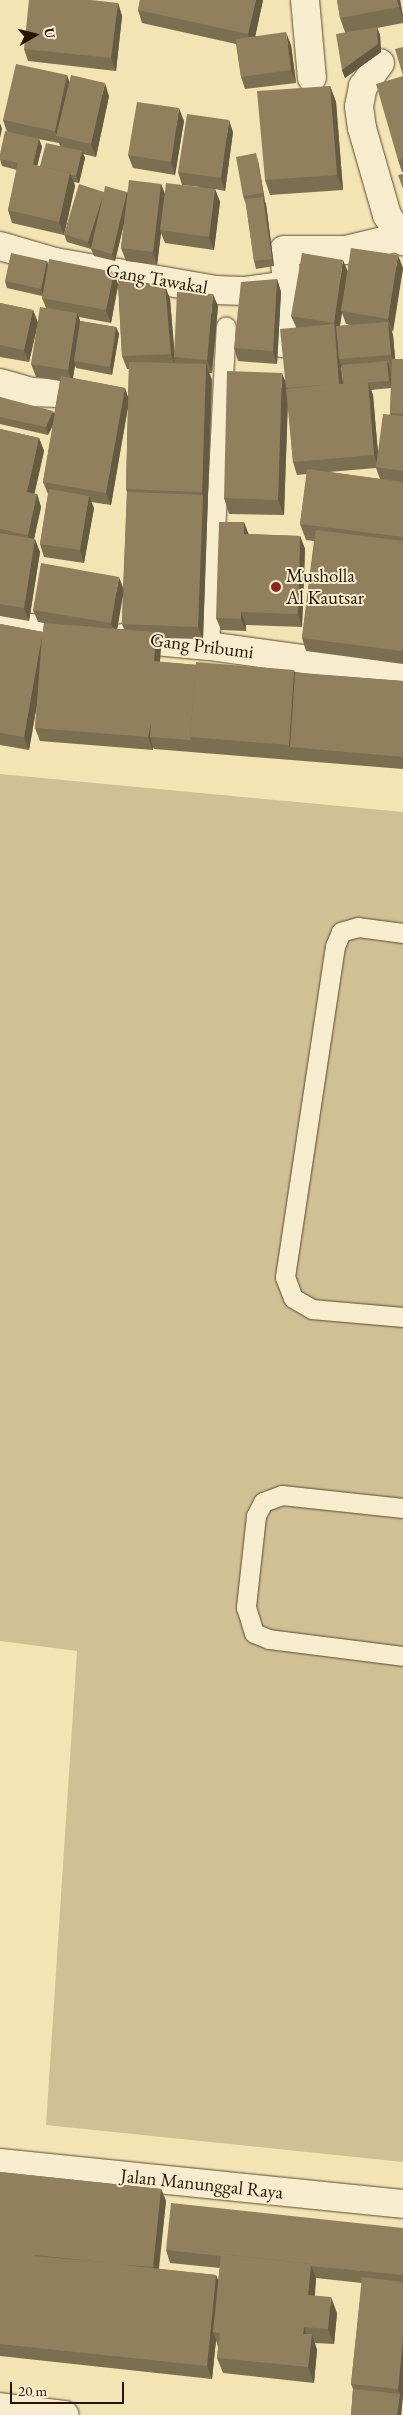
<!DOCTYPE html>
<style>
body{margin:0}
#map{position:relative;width:403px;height:2415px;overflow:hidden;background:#f3e4b4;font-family:"EB Garamond",serif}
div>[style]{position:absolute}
.green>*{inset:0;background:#d0c195}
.roads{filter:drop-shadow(0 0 1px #58482d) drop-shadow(0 0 1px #58482d)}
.service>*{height:19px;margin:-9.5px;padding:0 9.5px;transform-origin:9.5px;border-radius:9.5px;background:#f7edce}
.minor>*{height:28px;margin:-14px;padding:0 14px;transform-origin:14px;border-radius:14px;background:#f7edce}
.tertiary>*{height:28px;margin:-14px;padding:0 14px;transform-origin:14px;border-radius:14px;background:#f7edce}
.wall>*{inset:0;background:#7c6e51}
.shaded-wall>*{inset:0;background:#655a42}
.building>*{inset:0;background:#90805e}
.dots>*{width:14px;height:14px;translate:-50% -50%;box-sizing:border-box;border:2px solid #f7edce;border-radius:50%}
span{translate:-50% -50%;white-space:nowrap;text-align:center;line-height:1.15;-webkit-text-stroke:4px #f7edce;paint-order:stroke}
.street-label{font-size:19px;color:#241400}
.poi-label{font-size:19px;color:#241400}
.left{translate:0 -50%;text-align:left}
.north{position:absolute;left:10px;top:10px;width:50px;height:50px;-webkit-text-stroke:4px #f7edce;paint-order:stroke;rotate:82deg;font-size:14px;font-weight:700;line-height:20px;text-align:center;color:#241400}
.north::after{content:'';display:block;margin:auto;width:18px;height:22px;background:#241400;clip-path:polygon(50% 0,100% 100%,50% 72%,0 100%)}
.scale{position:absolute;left:10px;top:2382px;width:114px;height:22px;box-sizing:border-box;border:2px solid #241400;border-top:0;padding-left:6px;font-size:15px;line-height:18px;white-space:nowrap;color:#241400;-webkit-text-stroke:4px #f7edce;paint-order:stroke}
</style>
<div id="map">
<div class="green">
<div style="clip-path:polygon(0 774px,403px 812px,403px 2162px,46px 2125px,77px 1651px,0 1641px)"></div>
</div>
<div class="roads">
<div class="service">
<div style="left:209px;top:646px;width:320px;rotate:-87deg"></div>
<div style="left:403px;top:933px;width:45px;rotate:-172.4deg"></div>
<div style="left:358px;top:927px;width:18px;rotate:164deg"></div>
<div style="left:341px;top:932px;width:15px;rotate:113deg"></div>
<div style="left:335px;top:946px;width:335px;rotate:98.6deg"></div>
<div style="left:285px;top:1277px;width:22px;rotate:69deg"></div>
<div style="left:293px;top:1298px;width:22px;rotate:30deg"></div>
<div style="left:312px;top:1309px;width:91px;rotate:5deg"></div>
<div style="left:403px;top:1508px;width:122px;rotate:-173.9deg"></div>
<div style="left:282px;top:1495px;width:20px;rotate:160deg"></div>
<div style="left:263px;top:1502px;width:16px;rotate:117deg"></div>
<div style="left:256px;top:1516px;width:92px;rotate:96.3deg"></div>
<div style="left:246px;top:1607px;width:27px;rotate:73deg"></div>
<div style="left:254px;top:1633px;width:16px;rotate:22deg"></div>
<div style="left:269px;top:1639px;width:135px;rotate:7.2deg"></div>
</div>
<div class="minor">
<div style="left:305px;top:0;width:78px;rotate:84.9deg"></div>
<div style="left:380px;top:63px;width:29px;rotate:126deg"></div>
<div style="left:363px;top:86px;width:21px;rotate:101deg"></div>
<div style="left:359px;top:107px;width:21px;rotate:82deg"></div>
<div style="left:362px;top:128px;width:91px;rotate:74deg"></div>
<div style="left:387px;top:215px;width:31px;rotate:58deg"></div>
<div style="left:0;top:246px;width:57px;rotate:16.2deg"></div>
<div style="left:55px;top:262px;width:162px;rotate:9.9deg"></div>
<div style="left:215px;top:290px;width:29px;rotate:2deg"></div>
<div style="left:244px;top:291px;width:43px;rotate:-7.9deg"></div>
<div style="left:282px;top:343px;width:58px;rotate:-85.1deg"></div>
<div style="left:287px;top:285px;width:35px;rotate:-95deg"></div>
<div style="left:284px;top:250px;width:61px"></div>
<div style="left:345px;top:250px;width:57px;rotate:-13.3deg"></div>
<div style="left:0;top:383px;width:32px;rotate:16deg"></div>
<div style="left:31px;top:392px;width:27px;rotate:2deg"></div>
<div style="left:0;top:625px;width:81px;rotate:5.6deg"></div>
<div style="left:123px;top:638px;width:86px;rotate:5.3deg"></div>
<div style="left:209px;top:646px;width:196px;rotate:7.9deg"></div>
<div style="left:0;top:2407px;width:65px;rotate:7deg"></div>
</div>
<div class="tertiary">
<div style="left:0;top:2163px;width:405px;rotate:5.8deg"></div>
</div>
</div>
<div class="wall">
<div style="clip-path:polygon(140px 0,263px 0,255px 36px,291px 45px,296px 83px,245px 89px,241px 77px,236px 44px,142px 23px,138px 10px)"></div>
<div style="clip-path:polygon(337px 0,400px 0,403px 15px,403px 23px,377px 28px,380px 35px,381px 52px,345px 78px,342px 70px,345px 32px,340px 18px)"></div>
<div style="clip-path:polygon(118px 3px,122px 16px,116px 71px,28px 61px,24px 49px)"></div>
<div style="clip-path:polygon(403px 47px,403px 172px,402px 172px,398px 160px,403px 76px)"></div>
<div style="clip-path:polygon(evenodd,67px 75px,69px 82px,109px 96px,96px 157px,83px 154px,85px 158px,79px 183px,74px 182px,75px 186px,64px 235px,12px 223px,8px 210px,17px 170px,2px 166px,0 159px,7px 132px,3px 120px,67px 75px,33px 138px,59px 143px,60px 146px,40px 166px,37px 166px,42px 147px,39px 139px,33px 138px)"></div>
<div style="clip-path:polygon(330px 86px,336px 102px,343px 190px,270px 195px,265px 180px)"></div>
<div style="clip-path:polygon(184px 121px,175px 175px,133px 168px,128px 155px)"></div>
<div style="clip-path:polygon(233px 132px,225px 191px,215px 189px,220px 202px,214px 250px,165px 243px,161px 233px,157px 265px,126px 261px,121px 248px,124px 223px,115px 261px,94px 256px,91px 249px,67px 242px,64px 234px,104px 192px,127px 192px,128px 193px,161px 184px,165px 194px,200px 187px,182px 185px,178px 172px)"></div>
<div style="clip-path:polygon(258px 161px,265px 201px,264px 201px,266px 204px,274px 266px,256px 269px,254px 261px,246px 204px,243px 196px)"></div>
<div style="clip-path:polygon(evenodd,47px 261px,48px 265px,114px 272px,118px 284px,165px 286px,170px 299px,174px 351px,218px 306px,212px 373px,209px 373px,212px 380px,203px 639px,159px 638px,161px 645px,160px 662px,403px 681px,403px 769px,154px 749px,153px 747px,153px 750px,40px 741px,35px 728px,37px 704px,29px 750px,0 745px,0 624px,43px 632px,44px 623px,38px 622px,33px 610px,123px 590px,127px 492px,126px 489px,128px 408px,111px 505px,91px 502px,94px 508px,84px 563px,44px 557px,40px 544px,48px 494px,43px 482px,53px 425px,48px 435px,0 424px,0 397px,54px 415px,60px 381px,36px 377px,31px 364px,46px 308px,42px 298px,42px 296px,7px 288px,5px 281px,47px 261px,118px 286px,122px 356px,127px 369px,129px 369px,128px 398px,125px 388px,73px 378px,75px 365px,76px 368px,112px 375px,119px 334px,116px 327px,80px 321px,79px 317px,111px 323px,118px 286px,47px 261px,123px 591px,122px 624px,124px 629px,117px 629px,123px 591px)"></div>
<div style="clip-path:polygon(evenodd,403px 268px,392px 332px,393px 335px,395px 359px,403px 359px,403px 664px,306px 651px,302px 638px,314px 541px,306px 540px,300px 524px,307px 474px,297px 475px,293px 462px,288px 402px,284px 515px,229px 514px,224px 498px,285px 381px,296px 327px,291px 316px,347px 271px,403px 268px,342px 313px,346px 324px,350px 325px,340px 326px,342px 313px,403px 268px,341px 366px,342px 369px,343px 384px,341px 366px,403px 268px,391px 388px,390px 415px,378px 452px,373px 395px,371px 390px,391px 388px,403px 268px,376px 468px,380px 479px,329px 472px,376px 468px)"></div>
<div style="clip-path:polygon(277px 279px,281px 292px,277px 364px,238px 361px,234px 348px)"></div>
<div style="clip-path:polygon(0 303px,33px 310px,38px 323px,29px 362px,0 357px)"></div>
<div style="clip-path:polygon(0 429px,39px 438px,44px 451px,34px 494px,37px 494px,41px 507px,34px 539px,40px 552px,29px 621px,0 616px)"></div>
<div style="clip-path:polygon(244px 522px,248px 534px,300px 536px,305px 549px,302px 627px,246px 625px,246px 631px,221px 630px,216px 618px)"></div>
<div style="clip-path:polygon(0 2172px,161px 2189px,166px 2201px,159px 2269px,216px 2275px,218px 2281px,220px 2268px,170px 2263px,166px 2250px,403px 2228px,403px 2395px,401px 2415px,351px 2415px,353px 2389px,351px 2384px,362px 2283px,316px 2278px,315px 2296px,337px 2313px,334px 2344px,315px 2343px,317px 2350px,314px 2383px,223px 2373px,217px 2358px,218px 2347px,216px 2340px,212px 2379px,0 2356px)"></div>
</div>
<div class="shaded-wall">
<div style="clip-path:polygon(256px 0,263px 0,253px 47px,248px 34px)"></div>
<div style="clip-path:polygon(397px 0,400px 0,403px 19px,399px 7px)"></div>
<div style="clip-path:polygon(118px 3px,122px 16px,116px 71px,111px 58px)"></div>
<div style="clip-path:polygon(377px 27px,380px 35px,381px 52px,345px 78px,342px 70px)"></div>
<div style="clip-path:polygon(286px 32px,291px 45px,296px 83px,291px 70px)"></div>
<div style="clip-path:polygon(67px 75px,71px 88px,57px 136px,55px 131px)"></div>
<div style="clip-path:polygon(105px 83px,109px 96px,96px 157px,91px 144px)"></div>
<div style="clip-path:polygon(330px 86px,336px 102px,343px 190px,337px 175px)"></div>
<div style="clip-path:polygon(179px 108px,184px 121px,175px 175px,171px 162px)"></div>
<div style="clip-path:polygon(229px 120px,233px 132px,225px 191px,221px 178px)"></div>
<div style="clip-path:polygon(0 123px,2px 129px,0 138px)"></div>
<div style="clip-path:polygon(39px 139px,42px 147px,35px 174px,32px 167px)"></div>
<div style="clip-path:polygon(82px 151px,85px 158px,79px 183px,76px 176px)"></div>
<div style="clip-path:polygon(256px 153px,258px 161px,265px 201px,263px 193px)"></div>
<div style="clip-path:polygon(70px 173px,75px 186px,64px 235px,59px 222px)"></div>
<div style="clip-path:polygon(161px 184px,166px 197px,160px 230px,161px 233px,157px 265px,153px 252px)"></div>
<div style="clip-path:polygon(215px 189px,220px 202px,214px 250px,209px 237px)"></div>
<div style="clip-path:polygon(127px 192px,130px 199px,115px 261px,112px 254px)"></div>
<div style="clip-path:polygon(103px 196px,106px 203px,91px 249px,88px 242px)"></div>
<div style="clip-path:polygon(263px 197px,266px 204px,274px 266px,272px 259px)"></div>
<div style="clip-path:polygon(398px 255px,403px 268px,393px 332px,388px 319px)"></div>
<div style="clip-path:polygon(343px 260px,348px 272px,341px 311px,342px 313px,338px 335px,339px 359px,341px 366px,344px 397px,339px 384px,335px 325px,334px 323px)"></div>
<div style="clip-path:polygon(47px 261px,50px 269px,44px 297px,41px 289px)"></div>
<div style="clip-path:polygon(114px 272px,118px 285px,111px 323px,106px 310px)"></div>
<div style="clip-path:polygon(277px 279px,281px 292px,277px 364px,273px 351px)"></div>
<div style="clip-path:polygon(165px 286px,170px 299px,175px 357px,174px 357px,175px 366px,171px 354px)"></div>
<div style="clip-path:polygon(213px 294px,218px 306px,212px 373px,207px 360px)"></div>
<div style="clip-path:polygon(33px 310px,38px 323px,29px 362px,24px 350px)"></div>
<div style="clip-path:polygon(77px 313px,82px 326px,74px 361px,75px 365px,72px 383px,68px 370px)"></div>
<div style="clip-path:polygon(388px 322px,393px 335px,396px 368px,391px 355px)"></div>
<div style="clip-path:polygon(116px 327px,119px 334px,112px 375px,110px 367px)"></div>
<div style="clip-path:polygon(387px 361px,390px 369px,392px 388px,389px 381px)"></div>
<div style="clip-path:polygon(206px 364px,212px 380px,203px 639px,198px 627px)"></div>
<div style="clip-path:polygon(282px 373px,288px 388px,286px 388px,288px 394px,284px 515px,278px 500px)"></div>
<div style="clip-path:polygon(368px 382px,373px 395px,379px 468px,374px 455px)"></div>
<div style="clip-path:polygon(125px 388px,129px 400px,111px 505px,106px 493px)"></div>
<div style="clip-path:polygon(53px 411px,56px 418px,48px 435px,46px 427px)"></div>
<div style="clip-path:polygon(39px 438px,44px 451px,32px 505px,27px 492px)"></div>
<div style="clip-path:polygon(37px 494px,41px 507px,32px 548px,28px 535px)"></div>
<div style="clip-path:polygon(89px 496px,94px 508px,84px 563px,80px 550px)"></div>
<div style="clip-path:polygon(244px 522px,249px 535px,244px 534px)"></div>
<div style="clip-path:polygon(300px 536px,305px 549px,302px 627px,298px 614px)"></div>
<div style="clip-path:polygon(35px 539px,40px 552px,29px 621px,24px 608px)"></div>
<div style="clip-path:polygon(119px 577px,124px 590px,116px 636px,111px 623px)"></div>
<div style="clip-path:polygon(241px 612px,246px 625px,246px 631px,241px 619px)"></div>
<div style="clip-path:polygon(156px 632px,161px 645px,159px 674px,154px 661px)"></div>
<div style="clip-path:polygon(42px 636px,47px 648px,29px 750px,24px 737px)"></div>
<div style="clip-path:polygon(294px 670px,300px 686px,290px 747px,289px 745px)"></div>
<div style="clip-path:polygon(151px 723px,150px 737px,153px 747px,153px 750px,148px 737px)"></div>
<div style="clip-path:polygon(161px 2189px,166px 2201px,157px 2280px,153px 2267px)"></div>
<div style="clip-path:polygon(311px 2264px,316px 2279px,313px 2310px,308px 2295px)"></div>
<div style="clip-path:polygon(216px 2275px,221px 2288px,213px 2332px,216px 2340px,212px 2379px,207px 2366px)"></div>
<div style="clip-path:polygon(331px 2297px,337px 2313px,334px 2344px,328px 2329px)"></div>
<div style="clip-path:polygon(304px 2327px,310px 2342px,303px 2334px)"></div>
<div style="clip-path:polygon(312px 2334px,317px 2350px,314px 2383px,308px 2367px)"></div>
<div style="clip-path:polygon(403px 2338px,403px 2395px,401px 2415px,397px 2415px,400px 2394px,398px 2389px)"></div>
</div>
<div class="building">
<div style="clip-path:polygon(29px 0,91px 0,118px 3px,111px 58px,24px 49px)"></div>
<div style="clip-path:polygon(140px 0,256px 0,248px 34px,138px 10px)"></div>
<div style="clip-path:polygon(337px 0,397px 0,399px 7px,340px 18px)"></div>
<div style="clip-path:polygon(377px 27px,378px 44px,342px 70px,336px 34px)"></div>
<div style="clip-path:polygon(286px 32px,291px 70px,241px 77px,236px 39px)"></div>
<div style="clip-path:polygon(403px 47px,403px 158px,398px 160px,376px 84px,403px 76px,395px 49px)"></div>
<div style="clip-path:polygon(16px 64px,67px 75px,55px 131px,3px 120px)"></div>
<div style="clip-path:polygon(71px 75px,105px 83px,91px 144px,56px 136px)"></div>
<div style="clip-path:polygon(330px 86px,337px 175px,265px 180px,257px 91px)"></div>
<div style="clip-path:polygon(137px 102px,179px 108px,171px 162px,128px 155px)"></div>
<div style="clip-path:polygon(187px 114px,229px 120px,221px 178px,178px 172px)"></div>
<div style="clip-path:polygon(5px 131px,39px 139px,33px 165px,18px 161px,18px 163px,0 159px,0 154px)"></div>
<div style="clip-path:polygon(46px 143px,82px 151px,76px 176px,71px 175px,70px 173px,40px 166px)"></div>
<div style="clip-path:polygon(256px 153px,263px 193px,243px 196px,236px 157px)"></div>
<div style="clip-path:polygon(18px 161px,70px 173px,59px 222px,8px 210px)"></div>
<div style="clip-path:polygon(403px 174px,403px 189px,398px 175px)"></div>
<div style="clip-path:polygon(129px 180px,161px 184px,153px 252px,121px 248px)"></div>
<div style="clip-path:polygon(166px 183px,215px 189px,209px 237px,160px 230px)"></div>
<div style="clip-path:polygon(79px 184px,104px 192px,105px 186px,127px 192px,112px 254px,91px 248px,103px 196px,88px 242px,64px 234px)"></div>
<div style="clip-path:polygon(263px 197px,272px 259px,254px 261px,245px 199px)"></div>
<div style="clip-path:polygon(351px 248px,398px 255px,388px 319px,341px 311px)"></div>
<div style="clip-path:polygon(11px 253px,47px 261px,41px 289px,5px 281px)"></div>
<div style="clip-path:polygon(302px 253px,343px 260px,334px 323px,291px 316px)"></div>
<div style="clip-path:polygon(49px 259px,114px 272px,106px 310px,42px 298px)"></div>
<div style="clip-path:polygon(118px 278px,165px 286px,171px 354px,122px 356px)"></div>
<div style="clip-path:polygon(277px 279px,273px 351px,234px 348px,241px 282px)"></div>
<div style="clip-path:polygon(177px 292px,213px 294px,207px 360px,174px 357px)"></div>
<div style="clip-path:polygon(0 303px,33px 310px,24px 350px,0 345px)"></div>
<div style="clip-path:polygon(40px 307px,77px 313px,68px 370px,31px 364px)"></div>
<div style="clip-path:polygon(80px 321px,116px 327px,110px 367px,74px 361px)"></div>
<div style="clip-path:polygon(388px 322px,391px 355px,339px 359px,336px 326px)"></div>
<div style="clip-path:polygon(334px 324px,339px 384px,368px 382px,374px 455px,293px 462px,286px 389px,333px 384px,286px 388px,280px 329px)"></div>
<div style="clip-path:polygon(392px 359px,403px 359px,403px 414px,390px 413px)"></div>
<div style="clip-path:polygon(387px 361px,389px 381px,344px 384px,342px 365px)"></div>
<div style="clip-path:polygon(129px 362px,206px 364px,202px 492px,126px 489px)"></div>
<div style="clip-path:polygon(227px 371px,282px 373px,278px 500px,224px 498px)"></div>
<div style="clip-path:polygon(61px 376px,125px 388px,106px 493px,43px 482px)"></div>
<div style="clip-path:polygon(0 397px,53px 411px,46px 427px,0 417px)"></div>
<div style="clip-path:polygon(383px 414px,403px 416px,403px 471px,376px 467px)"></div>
<div style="clip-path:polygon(0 429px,39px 438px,27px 492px,37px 494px,28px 535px,0 529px)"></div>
<div style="clip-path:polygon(307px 469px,403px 482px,403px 537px,300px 524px)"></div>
<div style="clip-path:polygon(49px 489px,89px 496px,80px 550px,40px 544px)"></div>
<div style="clip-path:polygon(127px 492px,203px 495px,198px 627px,122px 624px)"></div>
<div style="clip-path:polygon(219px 522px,244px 522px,244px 534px,300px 536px,298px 614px,241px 612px,241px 619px,216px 618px)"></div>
<div style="clip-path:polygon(316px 530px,403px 541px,403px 645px,402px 651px,302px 638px)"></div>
<div style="clip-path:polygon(0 533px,35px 539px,24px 608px,0 604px)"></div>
<div style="clip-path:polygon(41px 563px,119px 577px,111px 623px,33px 610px)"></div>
<div style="clip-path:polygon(44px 623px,156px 632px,154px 661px,196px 665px,190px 737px,191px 740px,150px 737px,151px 723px,148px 737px,35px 728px,42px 636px,24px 737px,0 733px,0 624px,43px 632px)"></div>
<div style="clip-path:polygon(196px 662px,294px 670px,289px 745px,190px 737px)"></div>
<div style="clip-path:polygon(295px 673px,403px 681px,403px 757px,290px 747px)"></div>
<div style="clip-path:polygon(evenodd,0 2172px,161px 2189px,153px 2267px,116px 2264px,216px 2275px,207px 2366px,0 2344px,0 2172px,34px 2255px,112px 2263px,34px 2256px,34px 2255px)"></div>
<div style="clip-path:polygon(171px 2203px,403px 2228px,403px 2275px,311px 2266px,311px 2264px,221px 2254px,221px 2256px,166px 2250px)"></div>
<div style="clip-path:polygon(221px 2254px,311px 2264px,308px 2295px,331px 2297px,328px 2329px,304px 2327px,303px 2334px,312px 2334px,308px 2367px,217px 2358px,220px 2333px,213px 2332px)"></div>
<div style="clip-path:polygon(362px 2277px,403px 2282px,403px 2338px,398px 2389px,351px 2384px)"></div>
<div style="clip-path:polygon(353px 2389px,400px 2394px,397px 2415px,351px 2415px)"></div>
</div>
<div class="dots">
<div style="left:276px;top:587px;background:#8f2418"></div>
</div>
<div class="street-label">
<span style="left:157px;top:279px;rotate:10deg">Gang Tawakal</span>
<span style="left:202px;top:646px;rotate:7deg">Gang Pribumi</span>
<span style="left:202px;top:2184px;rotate:6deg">Jalan Manunggal Raya</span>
</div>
<div class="poi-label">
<span class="left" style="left:286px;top:587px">Musholla<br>Al Kautsar</span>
</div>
<div class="north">U</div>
<div class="scale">20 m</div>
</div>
